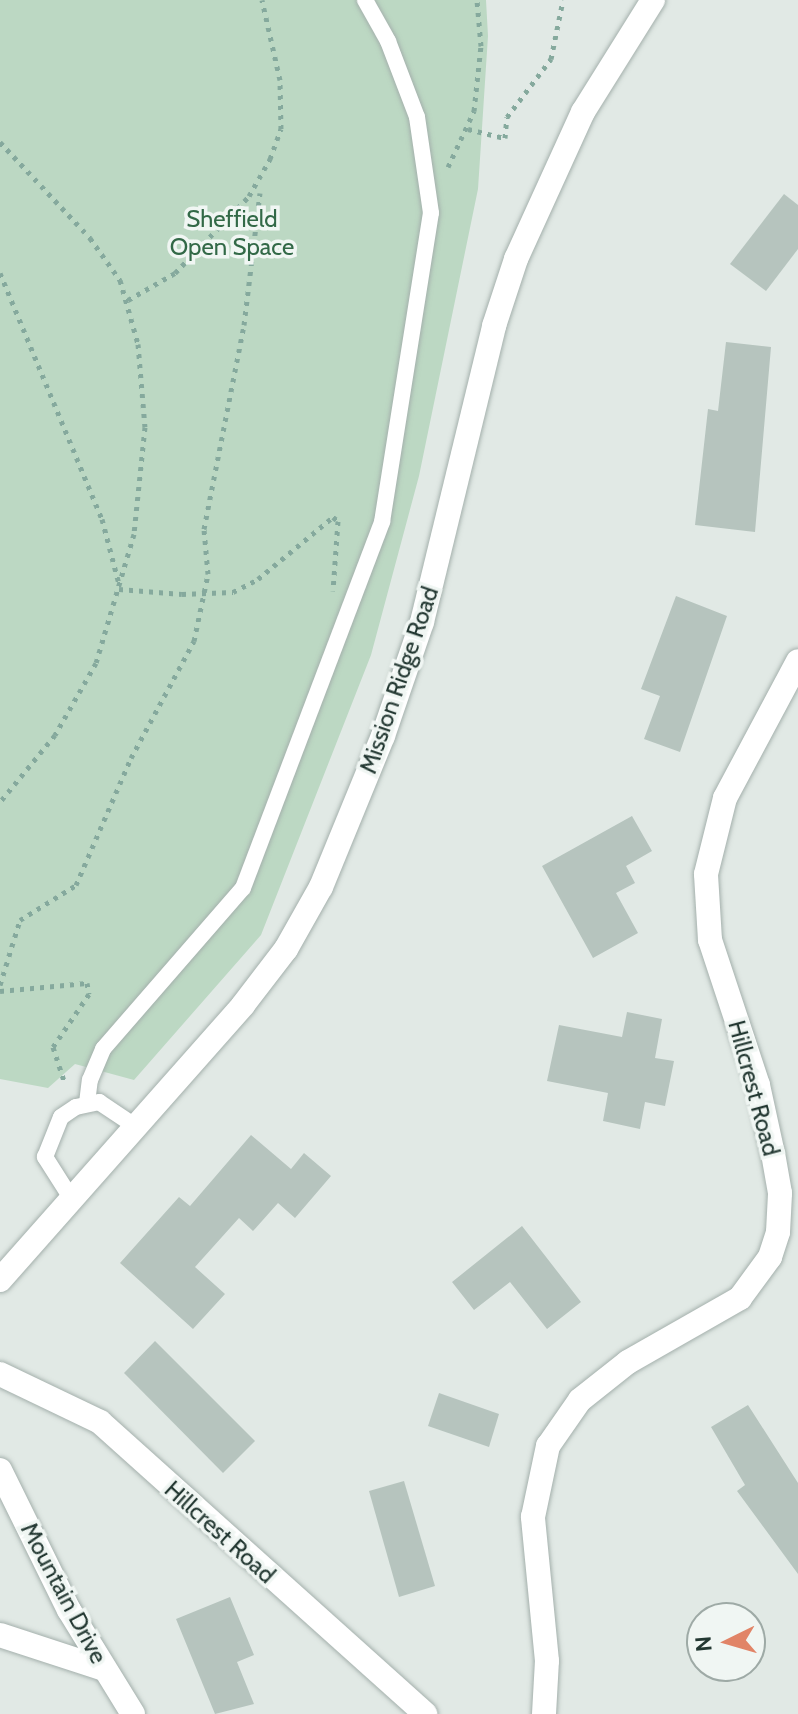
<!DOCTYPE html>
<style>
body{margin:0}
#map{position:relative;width:798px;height:1714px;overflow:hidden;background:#e1e9e5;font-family:Cabin,sans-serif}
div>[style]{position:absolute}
.green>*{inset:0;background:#bcd8c3}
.building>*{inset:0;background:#b6c4be}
.path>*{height:5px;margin-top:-2.5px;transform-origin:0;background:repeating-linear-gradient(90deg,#85a99d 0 4px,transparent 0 10px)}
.roads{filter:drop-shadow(0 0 2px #a4b0ac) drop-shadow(0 0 2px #a4b0ac)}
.lane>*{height:16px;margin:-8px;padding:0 8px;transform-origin:8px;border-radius:8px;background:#fff}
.street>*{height:24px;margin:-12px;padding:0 12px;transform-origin:12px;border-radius:12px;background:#fff}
.secondary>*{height:24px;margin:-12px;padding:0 12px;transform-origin:12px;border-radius:12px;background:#fff}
span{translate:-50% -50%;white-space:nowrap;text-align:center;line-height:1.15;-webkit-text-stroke:7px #f0f6f3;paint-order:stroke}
.park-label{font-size:24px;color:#326947}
.street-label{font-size:24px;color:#233832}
.north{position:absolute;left:686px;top:1602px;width:80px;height:80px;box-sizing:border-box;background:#f0f6f3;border:2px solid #9eaaa6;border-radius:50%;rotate:265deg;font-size:22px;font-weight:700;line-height:32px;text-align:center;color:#233832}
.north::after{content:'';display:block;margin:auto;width:28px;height:36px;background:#e18467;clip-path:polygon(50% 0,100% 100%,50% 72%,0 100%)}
</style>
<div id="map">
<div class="green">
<div style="clip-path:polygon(0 0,486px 0,488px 36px,478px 189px,419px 476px,371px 655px,261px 935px,134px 1080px,75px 1064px,48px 1088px,0 1079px)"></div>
</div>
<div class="building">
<div style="clip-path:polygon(784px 194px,798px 205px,798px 249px,766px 291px,730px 264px)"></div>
<div style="clip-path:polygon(726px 342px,771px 347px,755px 532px,695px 525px,708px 409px,718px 411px)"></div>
<div style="clip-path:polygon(676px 596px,727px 616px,680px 752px,644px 739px,660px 696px,641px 689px)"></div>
<div style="clip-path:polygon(632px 816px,652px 851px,626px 866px,635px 883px,616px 893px,638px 933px,593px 958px,542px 866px)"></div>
<div style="clip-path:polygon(627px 1012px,662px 1019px,655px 1058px,674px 1061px,665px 1106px,645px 1102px,640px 1129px,603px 1121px,608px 1093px,547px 1081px,559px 1025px,622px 1037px)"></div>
<div style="clip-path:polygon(251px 1135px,291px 1169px,304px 1153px,331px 1176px,295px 1218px,278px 1203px,253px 1231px,239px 1218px,195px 1267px,225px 1294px,193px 1329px,120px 1263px,179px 1197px,190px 1206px)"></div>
<div style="clip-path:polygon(522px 1226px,581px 1302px,547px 1329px,510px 1282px,474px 1310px,452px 1282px)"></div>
<div style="clip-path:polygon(155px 1341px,255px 1441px,223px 1473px,124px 1373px)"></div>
<div style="clip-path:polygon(439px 1393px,499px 1414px,489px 1447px,428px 1426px)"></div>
<div style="clip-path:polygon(748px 1405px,798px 1483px,798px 1574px,737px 1491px,745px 1485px,711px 1427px)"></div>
<div style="clip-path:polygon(404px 1481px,435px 1586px,399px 1597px,369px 1491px)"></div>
<div style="clip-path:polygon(230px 1597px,254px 1655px,237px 1662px,254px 1704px,215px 1714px,176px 1619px)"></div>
</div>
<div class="path">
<div style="left:468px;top:129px;width:38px;rotate:14deg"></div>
<div style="left:505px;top:138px;width:21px;rotate:-85deg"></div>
<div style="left:507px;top:117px;width:73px;rotate:-52.8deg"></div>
<div style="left:551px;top:59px;width:60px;rotate:-78.5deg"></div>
<div style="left:0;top:142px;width:132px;rotate:46.8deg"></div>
<div style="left:90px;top:238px;width:52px;rotate:54.5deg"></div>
<div style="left:120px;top:280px;width:66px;rotate:74.3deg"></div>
<div style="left:138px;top:344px;width:83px;rotate:85.2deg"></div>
<div style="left:145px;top:427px;width:108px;rotate:95.9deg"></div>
<div style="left:134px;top:534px;width:134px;rotate:106.4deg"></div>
<div style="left:96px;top:663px;width:83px;rotate:119.7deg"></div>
<div style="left:55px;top:735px;width:87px;rotate:129.4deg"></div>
<div style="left:448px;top:167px;width:62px;rotate:-65.1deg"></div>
<div style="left:474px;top:111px;width:65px;rotate:-83.9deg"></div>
<div style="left:481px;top:46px;width:46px;rotate:-95deg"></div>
<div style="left:0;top:273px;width:266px;rotate:67.5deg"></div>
<div style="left:102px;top:519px;width:67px;rotate:75.3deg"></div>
<div style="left:128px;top:300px;width:54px;rotate:-29.9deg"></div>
<div style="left:175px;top:273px;width:107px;rotate:-46.1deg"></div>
<div style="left:249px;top:196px;width:43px;rotate:-60.4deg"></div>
<div style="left:270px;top:159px;width:32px;rotate:-70deg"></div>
<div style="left:281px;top:129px;width:49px;rotate:-91.2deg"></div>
<div style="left:280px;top:80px;width:82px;rotate:-102.7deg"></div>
<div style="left:119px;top:589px;width:63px;rotate:4.5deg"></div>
<div style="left:182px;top:594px;width:51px;rotate:-2.2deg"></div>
<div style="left:233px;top:592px;width:28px;rotate:-27deg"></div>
<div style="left:258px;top:579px;width:97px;rotate:-39.6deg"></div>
<div style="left:333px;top:517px;width:6px;rotate:39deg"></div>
<div style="left:338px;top:521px;width:70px;rotate:94.1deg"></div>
<div style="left:0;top:985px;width:68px;rotate:-72.9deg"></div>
<div style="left:20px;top:920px;width:66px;rotate:-32deg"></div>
<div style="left:76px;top:885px;width:138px;rotate:-66.6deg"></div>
<div style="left:131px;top:758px;width:133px;rotate:-61.7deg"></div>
<div style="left:194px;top:641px;width:68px;rotate:-78.2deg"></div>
<div style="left:208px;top:574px;width:45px;rotate:-95.1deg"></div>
<div style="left:204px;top:529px;width:208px;rotate:-78.9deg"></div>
<div style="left:244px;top:325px;width:133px;rotate:-83.1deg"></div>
<div style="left:0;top:991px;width:87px;rotate:-5.3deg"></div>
<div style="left:87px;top:983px;width:11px;rotate:80deg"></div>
<div style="left:89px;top:994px;width:64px;rotate:124.2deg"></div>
<div style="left:53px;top:1047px;width:39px;rotate:72deg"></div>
</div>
<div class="roads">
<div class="lane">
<div style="left:87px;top:1103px;width:23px;rotate:-83deg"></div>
<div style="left:90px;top:1080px;width:34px;rotate:-67deg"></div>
<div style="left:103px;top:1049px;width:213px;rotate:-49deg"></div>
<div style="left:243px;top:888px;width:392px;rotate:-69.2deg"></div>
<div style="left:382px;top:522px;width:313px;rotate:-81deg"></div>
<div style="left:431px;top:213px;width:97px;rotate:-98.3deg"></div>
<div style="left:417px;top:117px;width:81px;rotate:-110.9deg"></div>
<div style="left:388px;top:41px;width:47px;rotate:-119.3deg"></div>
<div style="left:71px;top:1198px;width:49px;rotate:-122.4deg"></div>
<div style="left:45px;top:1157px;width:43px;rotate:-68.2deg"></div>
<div style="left:61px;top:1117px;width:18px;rotate:-34deg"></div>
<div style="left:76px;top:1107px;width:24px;rotate:-12deg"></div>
<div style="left:99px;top:1102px;width:43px;rotate:33.7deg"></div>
</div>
<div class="street">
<div style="left:0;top:1374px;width:111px;rotate:25.6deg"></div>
<div style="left:100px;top:1422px;width:437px;rotate:41.9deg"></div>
<div style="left:0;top:1635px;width:109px;rotate:18.1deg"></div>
<div style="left:544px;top:1714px;width:53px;rotate:-86.8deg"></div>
<div style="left:547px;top:1661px;width:145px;rotate:-95.6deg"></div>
<div style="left:533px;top:1517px;width:73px;rotate:-78.1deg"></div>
<div style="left:548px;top:1446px;width:56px;rotate:-55.2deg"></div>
<div style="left:580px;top:1400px;width:61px;rotate:-38.4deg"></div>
<div style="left:628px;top:1362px;width:129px;rotate:-29.7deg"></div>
<div style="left:740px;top:1298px;width:51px;rotate:-53.8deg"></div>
<div style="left:770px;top:1257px;width:26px;rotate:-72deg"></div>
<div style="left:778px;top:1232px;width:39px;rotate:-87deg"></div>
<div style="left:780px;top:1193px;width:40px;rotate:-100deg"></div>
<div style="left:773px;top:1154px;width:71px;rotate:-102.3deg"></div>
<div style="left:758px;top:1085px;width:153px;rotate:-108.3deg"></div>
<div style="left:710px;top:940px;width:66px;rotate:-93.5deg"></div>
<div style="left:706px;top:874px;width:78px;rotate:-76deg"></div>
<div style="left:725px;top:798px;width:155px;rotate:-61.9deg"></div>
</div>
<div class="secondary">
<div style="left:0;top:1280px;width:367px;rotate:-48.5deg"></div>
<div style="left:243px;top:1005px;width:71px;rotate:-52.5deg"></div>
<div style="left:286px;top:949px;width:71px;rotate:-60.6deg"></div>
<div style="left:321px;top:887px;width:163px;rotate:-67.7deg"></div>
<div style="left:383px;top:736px;width:120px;rotate:-71.1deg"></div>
<div style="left:422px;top:622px;width:305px;rotate:-76.3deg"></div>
<div style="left:494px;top:326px;width:71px;rotate:-71.8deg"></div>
<div style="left:516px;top:259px;width:162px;rotate:-65.5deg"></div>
<div style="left:583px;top:112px;width:132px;rotate:-58deg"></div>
<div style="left:0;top:1470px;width:156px;rotate:63.8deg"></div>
<div style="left:69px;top:1610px;width:122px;rotate:58.4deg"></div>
</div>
</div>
<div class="park-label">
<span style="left:232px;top:233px">Sheffield<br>Open Space</span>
</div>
<div class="street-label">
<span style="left:399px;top:680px;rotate:-71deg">Mission Ridge Road</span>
<span style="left:754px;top:1088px;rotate:75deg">Hillcrest Road</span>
<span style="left:220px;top:1532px;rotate:42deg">Hillcrest Road</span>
<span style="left:64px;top:1593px;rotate:62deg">Mountain Drive</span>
</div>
<div class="north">N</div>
</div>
